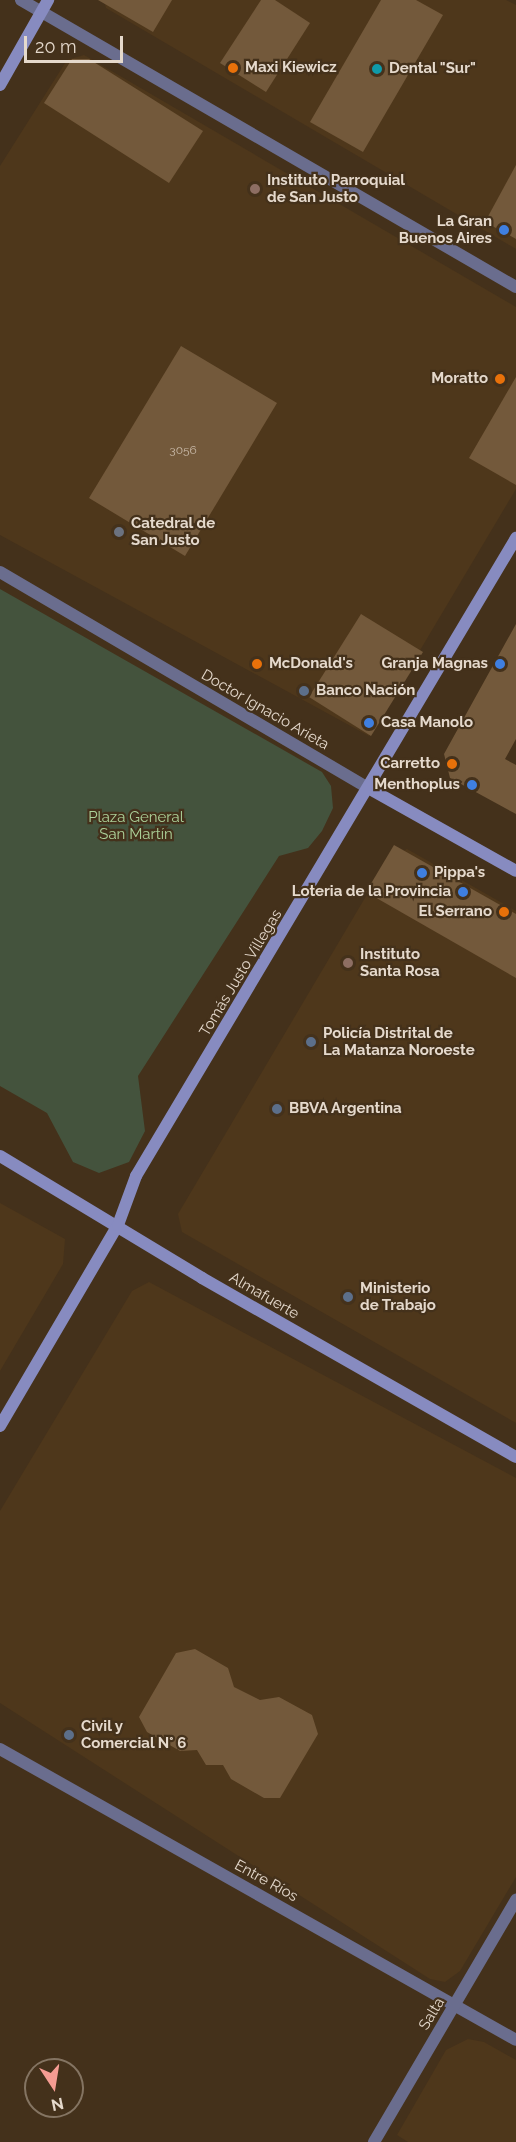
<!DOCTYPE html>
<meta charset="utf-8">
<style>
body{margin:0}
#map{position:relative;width:516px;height:2142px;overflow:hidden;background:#44311b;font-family:Raleway,sans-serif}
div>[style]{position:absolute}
.built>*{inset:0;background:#4e371b}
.green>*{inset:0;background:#44533d}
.building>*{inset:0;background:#73593b}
.street>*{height:12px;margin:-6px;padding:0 6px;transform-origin:6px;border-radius:6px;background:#6a6d8e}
.secondary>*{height:12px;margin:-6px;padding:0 6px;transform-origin:6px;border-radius:6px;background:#878bc0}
.dots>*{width:16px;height:16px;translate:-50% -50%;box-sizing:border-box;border:3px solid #44311b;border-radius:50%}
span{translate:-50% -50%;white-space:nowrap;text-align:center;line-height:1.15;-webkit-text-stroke:4.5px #44311b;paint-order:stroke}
.number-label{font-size:12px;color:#c8b9a8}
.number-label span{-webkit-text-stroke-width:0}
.poi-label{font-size:15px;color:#e5d9cc;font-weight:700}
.left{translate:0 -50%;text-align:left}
.right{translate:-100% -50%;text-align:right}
.street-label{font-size:15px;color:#e5d9cc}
.park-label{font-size:15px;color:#acd29a}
.north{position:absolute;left:24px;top:2058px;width:60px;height:60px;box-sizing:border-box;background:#44311b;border:2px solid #847462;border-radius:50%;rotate:168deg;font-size:16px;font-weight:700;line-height:24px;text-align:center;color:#e5d9cc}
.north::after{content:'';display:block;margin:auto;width:21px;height:27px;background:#f59c93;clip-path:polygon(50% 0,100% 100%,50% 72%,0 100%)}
.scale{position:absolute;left:24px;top:36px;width:99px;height:27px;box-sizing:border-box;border:3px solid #e5d9cc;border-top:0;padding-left:8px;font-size:18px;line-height:21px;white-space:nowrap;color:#e5d9cc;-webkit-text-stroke:4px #44311b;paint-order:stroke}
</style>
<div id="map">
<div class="built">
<div style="clip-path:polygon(104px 0,506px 0,516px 5px,516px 249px,106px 8px)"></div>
<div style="clip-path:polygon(84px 55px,516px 307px,516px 489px,369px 736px,0 535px,0 166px,67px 60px)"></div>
<div style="clip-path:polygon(407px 849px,516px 911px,516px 1423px,182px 1232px,178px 1214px,388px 859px)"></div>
<div style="clip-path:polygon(0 1203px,65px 1239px,63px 1264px,0 1371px)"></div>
<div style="clip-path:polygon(149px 1282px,516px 1478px,516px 1877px,460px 1971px,445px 1982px,430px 1979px,0 1703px,0 1511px,132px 1291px)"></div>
<div style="clip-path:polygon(468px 2039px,484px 2042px,516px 2060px,516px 2142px,408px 2142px,397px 2135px,446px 2050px)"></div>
</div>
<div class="green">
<div style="clip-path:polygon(0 589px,322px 772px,331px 786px,333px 808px,322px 831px,308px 848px,279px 856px,138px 1076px,145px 1131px,129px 1162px,99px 1173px,73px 1162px,47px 1113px,0 1086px)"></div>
</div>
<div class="building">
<div style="clip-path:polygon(98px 0,172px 0,153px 32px)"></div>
<div style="clip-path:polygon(261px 0,275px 0,310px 23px,266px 92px,220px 63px)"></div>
<div style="clip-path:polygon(381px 0,416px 0,443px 15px,363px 152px,310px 122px)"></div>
<div style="clip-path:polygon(72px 59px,89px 59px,203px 131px,169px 183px,44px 103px)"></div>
<div style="clip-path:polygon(516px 165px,516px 239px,485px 222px)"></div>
<div style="clip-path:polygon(181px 346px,277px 403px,185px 556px,89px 498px)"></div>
<div style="clip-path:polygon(516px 377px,516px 485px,469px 458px)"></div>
<div style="clip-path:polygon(361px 614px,423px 652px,371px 736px,309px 697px)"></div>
<div style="clip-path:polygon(516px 624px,516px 739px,505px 759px,516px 765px,516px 814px,450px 778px,444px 754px)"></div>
<div style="clip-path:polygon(394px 845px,516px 914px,516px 978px,366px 892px)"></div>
<div style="clip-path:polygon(195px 1649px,228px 1668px,234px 1687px,260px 1700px,279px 1697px,312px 1715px,318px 1734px,280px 1798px,264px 1798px,231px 1779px,223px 1765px,206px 1765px,197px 1750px,180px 1751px,147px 1732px,139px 1717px,176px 1653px)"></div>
</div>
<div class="street">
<div style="left:21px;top:0;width:572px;rotate:30.11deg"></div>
<div style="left:0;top:572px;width:429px;rotate:30.4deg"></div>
<div style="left:0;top:1749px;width:592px;rotate:29.42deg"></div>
<div style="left:374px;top:2142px;width:281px;rotate:-59.6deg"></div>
</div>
<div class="secondary">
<div style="left:0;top:85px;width:98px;rotate:-60.5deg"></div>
<div style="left:370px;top:789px;width:167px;rotate:29.3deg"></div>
<div style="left:0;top:1156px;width:236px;rotate:31.1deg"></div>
<div style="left:202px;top:1278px;width:361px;rotate:29.7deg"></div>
<div style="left:0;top:1426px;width:233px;rotate:-59.6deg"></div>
<div style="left:118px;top:1225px;width:52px;rotate:-69.8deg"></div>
<div style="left:136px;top:1176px;width:743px;rotate:-59.22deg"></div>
</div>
<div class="dots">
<div style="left:233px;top:68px;background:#e8710a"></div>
<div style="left:377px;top:69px;background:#0f9aa8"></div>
<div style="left:255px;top:189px;background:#8d6e63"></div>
<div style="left:504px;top:230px;background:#3f7fe0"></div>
<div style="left:500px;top:379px;background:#e8710a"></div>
<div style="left:119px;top:532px;background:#6b7280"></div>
<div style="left:257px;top:664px;background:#e8710a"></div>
<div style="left:500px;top:664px;background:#3f7fe0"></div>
<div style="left:304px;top:691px;background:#5c6f8a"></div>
<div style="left:369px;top:723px;background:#3f7fe0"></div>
<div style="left:452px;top:764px;background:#e8710a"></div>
<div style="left:472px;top:785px;background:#3f7fe0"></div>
<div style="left:422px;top:873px;background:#3f7fe0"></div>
<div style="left:463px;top:892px;background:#3f7fe0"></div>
<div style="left:504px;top:912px;background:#e8710a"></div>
<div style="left:348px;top:963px;background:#8d6e63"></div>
<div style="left:311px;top:1042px;background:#5c6f8a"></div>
<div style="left:277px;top:1109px;background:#5c6f8a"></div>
<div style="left:348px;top:1297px;background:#5c6f8a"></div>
<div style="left:69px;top:1735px;background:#5c6f8a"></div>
</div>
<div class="number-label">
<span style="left:183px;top:451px">3056</span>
</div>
<div class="poi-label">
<span class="left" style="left:245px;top:68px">Maxi Kiewicz</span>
<span class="left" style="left:389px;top:69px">Dental "Sur"</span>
<span class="left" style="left:267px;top:189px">Instituto Parroquial<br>de San Justo</span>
<span class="right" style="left:492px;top:230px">La Gran<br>Buenos Aires</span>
<span class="right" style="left:488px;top:379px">Moratto</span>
<span class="left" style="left:131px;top:532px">Catedral de<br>San Justo</span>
<span class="left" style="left:269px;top:664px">McDonald's</span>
<span class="right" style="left:488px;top:664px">Granja Magnas</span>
<span class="left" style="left:316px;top:691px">Banco Nación</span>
<span class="left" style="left:381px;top:723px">Casa Manolo</span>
<span class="right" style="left:440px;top:764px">Carretto</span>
<span class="right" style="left:460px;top:785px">Menthoplus</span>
<span class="left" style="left:434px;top:873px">Pippa's</span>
<span class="right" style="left:451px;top:892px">Loteria de la Provincia</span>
<span class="right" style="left:492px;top:912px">El Serrano</span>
<span class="left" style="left:360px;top:963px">Instituto<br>Santa Rosa</span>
<span class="left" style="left:323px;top:1042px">Policía Distrital de<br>La Matanza Noroeste</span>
<span class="left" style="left:289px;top:1109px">BBVA Argentina</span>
<span class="left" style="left:360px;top:1297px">Ministerio<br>de Trabajo</span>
<span class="left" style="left:81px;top:1735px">Civil y<br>Comercial N° 6</span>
</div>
<div class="street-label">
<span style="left:265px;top:710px;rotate:30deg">Doctor Ignacio Arieta</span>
<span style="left:241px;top:973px;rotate:-59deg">Tomás Justo Villegas</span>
<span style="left:264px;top:1296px;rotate:30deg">Almafuerte</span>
<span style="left:266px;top:1881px;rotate:29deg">Entre Ríos</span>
<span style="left:432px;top:2014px;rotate:-59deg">Salta</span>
</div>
<div class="park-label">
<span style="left:136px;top:826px">Plaza General<br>San Martín</span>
</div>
<div class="north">N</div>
<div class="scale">20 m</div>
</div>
